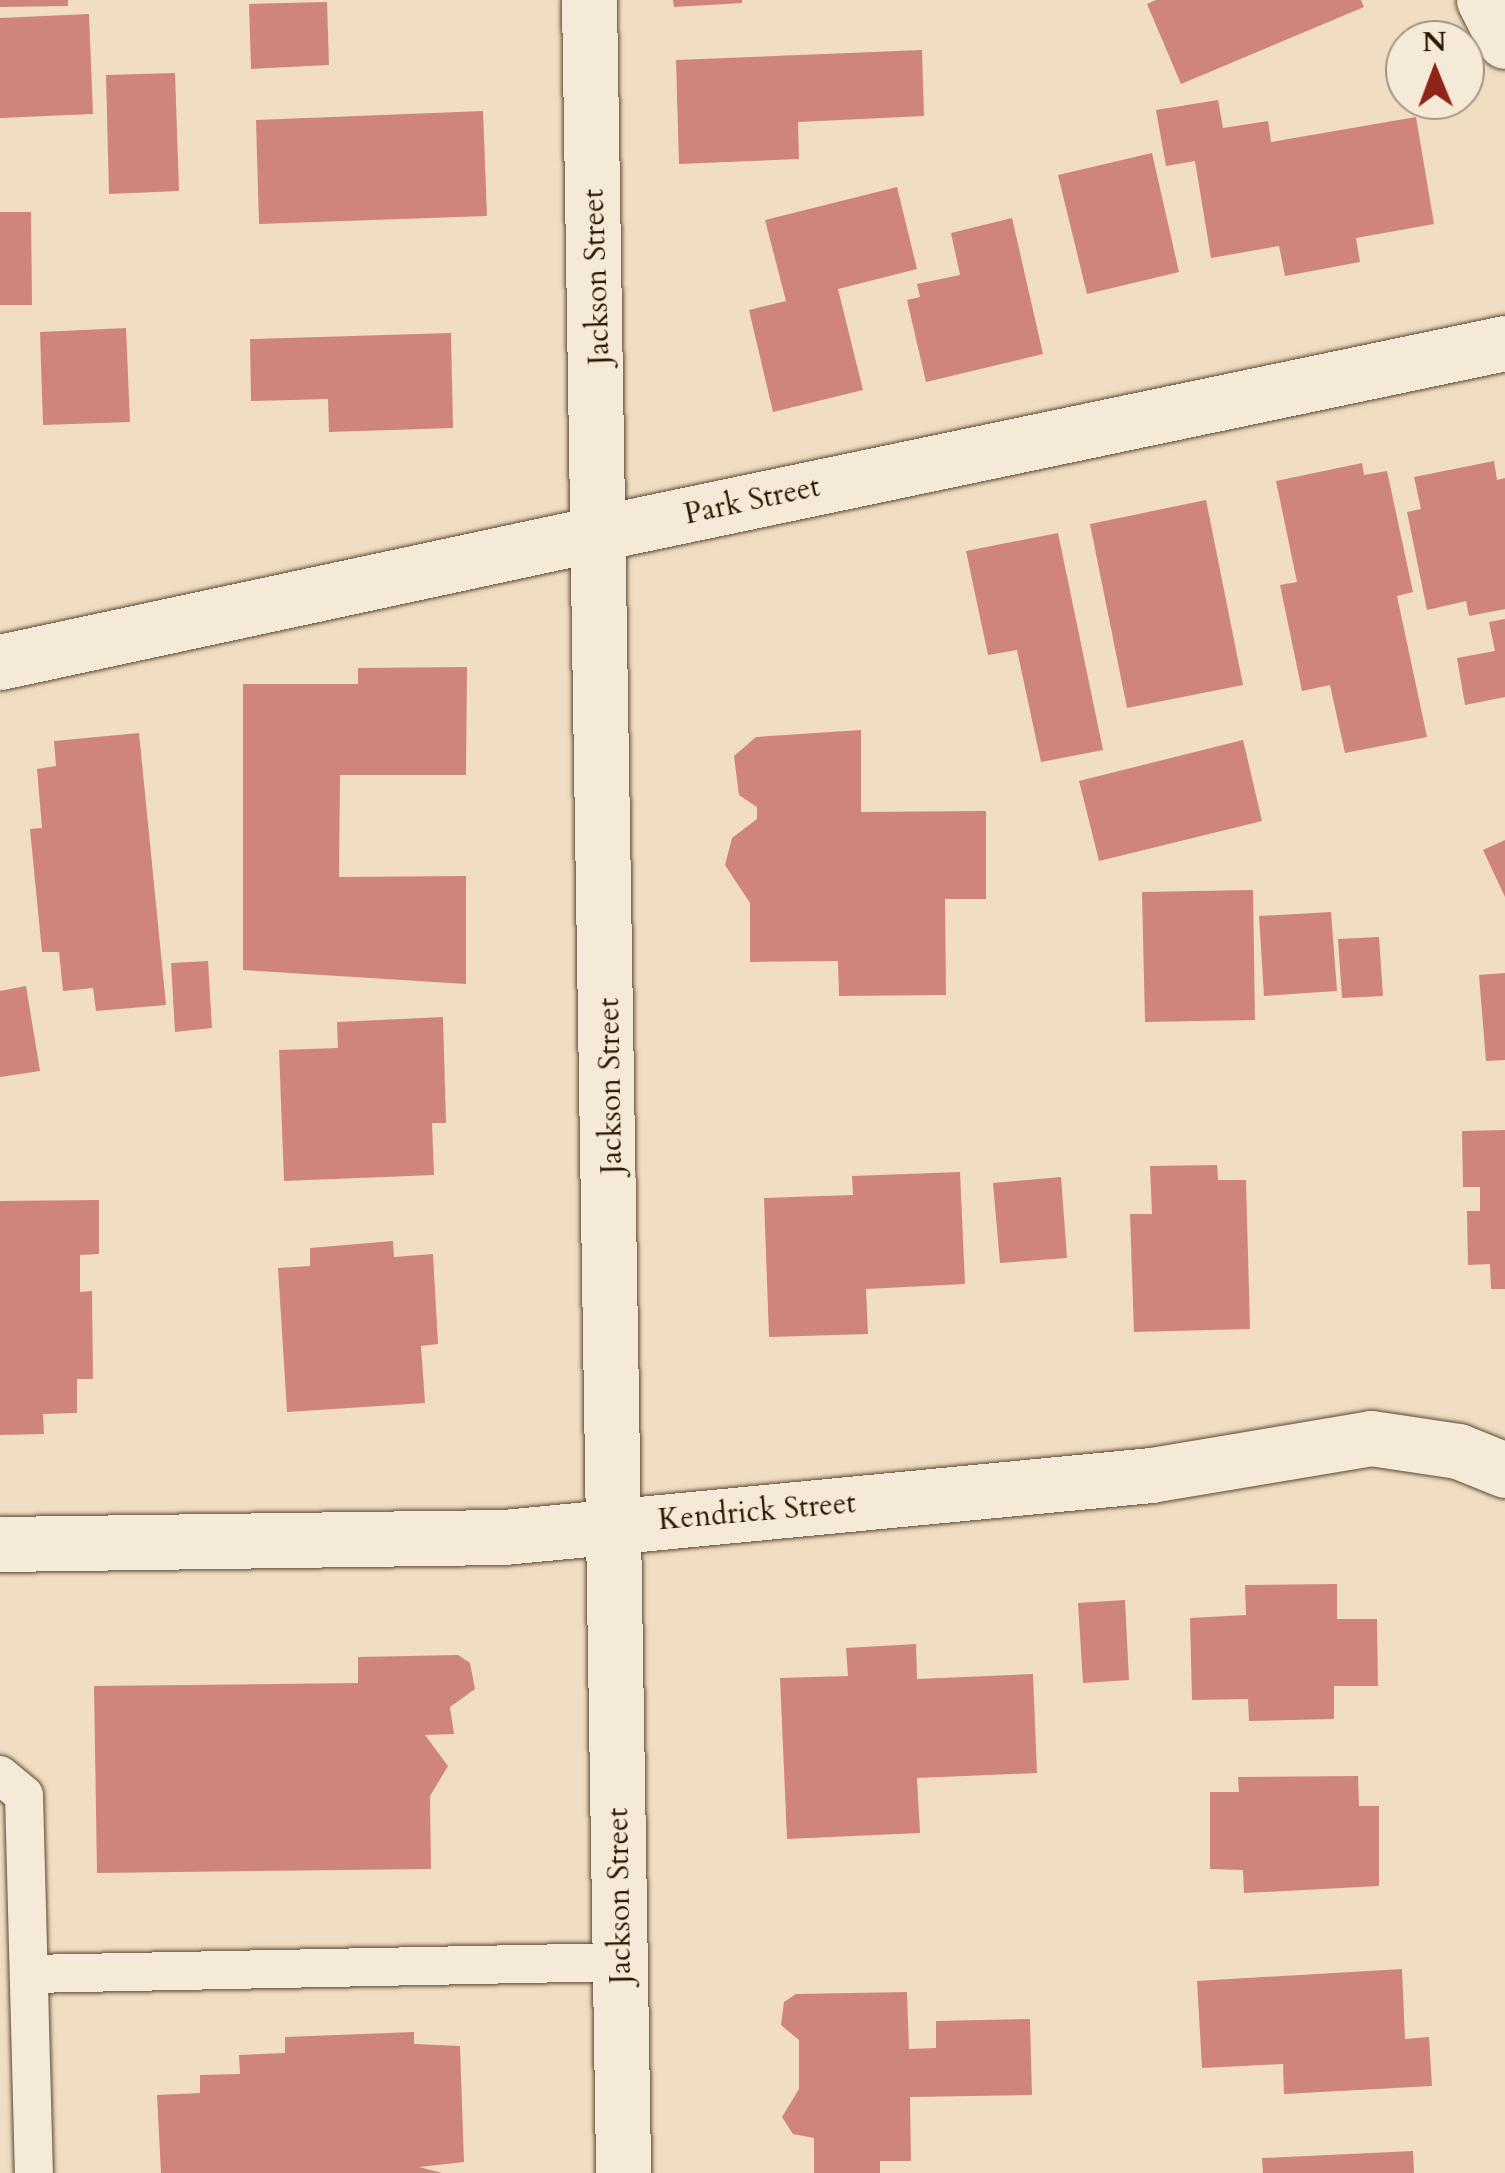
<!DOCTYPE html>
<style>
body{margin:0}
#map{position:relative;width:1505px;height:2173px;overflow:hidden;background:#f0ddc2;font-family:Cardo,serif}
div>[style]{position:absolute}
.building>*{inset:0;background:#cf857a}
.roads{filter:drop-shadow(0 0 2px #5c4931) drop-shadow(0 0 2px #5c4931)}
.service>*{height:38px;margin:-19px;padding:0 19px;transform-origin:19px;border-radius:19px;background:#f5e9d7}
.minor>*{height:55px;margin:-27.5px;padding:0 27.5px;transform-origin:27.5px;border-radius:27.5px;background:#f5e9d7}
.tertiary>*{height:55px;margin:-27.5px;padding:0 27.5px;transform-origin:27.5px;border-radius:27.5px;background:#f5e9d7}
.secondary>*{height:55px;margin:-27.5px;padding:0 27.5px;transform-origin:27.5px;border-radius:27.5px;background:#f5e9d7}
span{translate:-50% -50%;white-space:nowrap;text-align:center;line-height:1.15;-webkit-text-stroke:10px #f5e9d7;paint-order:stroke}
.street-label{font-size:30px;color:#2b1801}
.north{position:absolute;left:1385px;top:20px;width:100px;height:100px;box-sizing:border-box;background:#f5e9d7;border:2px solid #a49581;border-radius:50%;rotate:359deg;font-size:28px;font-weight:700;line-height:40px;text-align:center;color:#2b1801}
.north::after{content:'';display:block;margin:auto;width:35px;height:45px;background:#8f2418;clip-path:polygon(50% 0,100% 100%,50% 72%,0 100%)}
</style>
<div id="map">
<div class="building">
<div style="clip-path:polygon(0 0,68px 0,68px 6px,0 7px)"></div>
<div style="clip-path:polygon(673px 0,742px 0,742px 3px,674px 7px)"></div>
<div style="clip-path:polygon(1156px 0,1361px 0,1364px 7px,1181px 84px,1147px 4px)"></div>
<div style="clip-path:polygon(327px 2px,329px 65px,251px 69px,249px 4px)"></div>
<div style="clip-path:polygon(89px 14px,93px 114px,0 118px,0 18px)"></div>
<div style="clip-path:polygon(922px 50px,924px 116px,798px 122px,799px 159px,679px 164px,676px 60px)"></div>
<div style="clip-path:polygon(175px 73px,179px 191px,109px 194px,106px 75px)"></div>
<div style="clip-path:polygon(1218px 100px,1223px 128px,1268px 121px,1271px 142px,1416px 117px,1434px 224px,1356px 238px,1360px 262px,1285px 276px,1279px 246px,1211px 258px,1195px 161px,1166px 166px,1156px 110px)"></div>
<div style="clip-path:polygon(483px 111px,487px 216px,259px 224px,256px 120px)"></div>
<div style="clip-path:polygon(1152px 153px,1179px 272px,1087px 294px,1058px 175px)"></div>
<div style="clip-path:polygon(897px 187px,917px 269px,838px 289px,863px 390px,773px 412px,749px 310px,786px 301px,765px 220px)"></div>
<div style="clip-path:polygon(0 212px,31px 212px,32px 305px,0 305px)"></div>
<div style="clip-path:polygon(1012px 218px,1043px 354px,926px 382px,907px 300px,920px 297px,917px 284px,960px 275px,951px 233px)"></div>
<div style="clip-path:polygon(126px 328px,130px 422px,43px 425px,40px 332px)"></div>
<div style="clip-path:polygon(451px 333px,453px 428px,329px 432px,328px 399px,251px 401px,250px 339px)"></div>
<div style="clip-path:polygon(1494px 461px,1497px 480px,1505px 478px,1505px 609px,1469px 616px,1466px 601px,1427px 610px,1407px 512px,1421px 509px,1414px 477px)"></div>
<div style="clip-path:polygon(1362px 463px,1364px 475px,1387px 471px,1413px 592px,1397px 596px,1427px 737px,1345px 753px,1330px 685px,1302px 691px,1280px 585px,1297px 582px,1276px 481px)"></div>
<div style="clip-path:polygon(1206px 500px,1243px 685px,1127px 708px,1090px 524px)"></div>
<div style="clip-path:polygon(1058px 533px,1103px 750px,1041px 762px,1017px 650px,988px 655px,966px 551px)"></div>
<div style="clip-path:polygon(1505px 619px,1505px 697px,1465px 705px,1457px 658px,1495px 651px,1489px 622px)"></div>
<div style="clip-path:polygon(467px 667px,466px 775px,340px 775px,339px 877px,466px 876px,466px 984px,243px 970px,243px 684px,358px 684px,358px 668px)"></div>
<div style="clip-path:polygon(861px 730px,861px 812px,986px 811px,986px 899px,945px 899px,946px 995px,839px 996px,838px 961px,750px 962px,750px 903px,725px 865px,732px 838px,757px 819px,757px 807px,739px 795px,734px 756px,756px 737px)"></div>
<div style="clip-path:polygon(139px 733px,166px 1005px,96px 1011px,93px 988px,63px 991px,59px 952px,42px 952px,30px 829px,42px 828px,37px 769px,56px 766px,54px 741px)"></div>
<div style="clip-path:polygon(1243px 740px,1262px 821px,1099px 861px,1079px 781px)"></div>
<div style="clip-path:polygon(1505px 840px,1505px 897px,1483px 850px)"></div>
<div style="clip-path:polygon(1253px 890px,1255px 1020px,1145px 1022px,1142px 892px)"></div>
<div style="clip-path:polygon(1331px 912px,1337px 991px,1264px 996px,1259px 916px)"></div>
<div style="clip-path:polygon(1379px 937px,1383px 996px,1342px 998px,1338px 939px)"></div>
<div style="clip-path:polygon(208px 961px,212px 1028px,175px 1032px,171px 963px)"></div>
<div style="clip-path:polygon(1505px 973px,1505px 1060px,1486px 1061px,1479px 975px)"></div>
<div style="clip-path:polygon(26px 986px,40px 1071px,0 1077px,0 991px)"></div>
<div style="clip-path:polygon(443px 1017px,446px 1123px,432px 1123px,434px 1175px,284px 1181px,279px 1050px,338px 1048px,337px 1022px)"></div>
<div style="clip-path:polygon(1505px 1130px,1505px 1289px,1491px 1289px,1490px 1264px,1468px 1265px,1467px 1211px,1480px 1211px,1480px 1187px,1463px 1187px,1462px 1131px)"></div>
<div style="clip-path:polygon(1217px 1165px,1218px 1180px,1246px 1180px,1250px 1329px,1134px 1332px,1130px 1214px,1152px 1214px,1150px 1166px)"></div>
<div style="clip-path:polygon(960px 1172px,965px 1284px,866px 1289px,868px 1334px,769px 1337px,764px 1198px,853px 1195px,852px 1176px)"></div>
<div style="clip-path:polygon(1061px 1177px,1067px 1258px,1000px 1263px,993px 1183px)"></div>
<div style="clip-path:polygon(99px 1200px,99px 1254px,80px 1255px,80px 1292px,92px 1291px,93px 1379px,77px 1379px,77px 1413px,43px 1414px,44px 1434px,0 1435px,0 1201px)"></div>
<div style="clip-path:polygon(393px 1241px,394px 1257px,433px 1254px,438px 1344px,421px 1346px,425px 1403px,287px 1412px,278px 1268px,310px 1266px,310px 1248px)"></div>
<div style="clip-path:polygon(1337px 1584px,1337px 1619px,1377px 1619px,1378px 1686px,1334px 1686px,1334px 1719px,1249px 1721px,1248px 1699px,1192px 1700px,1190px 1618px,1246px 1615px,1245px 1585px)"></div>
<div style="clip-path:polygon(1125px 1600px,1129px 1680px,1083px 1683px,1078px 1603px)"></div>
<div style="clip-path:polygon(916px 1644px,917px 1679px,1033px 1674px,1037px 1773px,917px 1778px,920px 1833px,787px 1839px,780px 1678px,848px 1676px,846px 1648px)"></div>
<div style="clip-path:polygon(458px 1655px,470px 1663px,475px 1689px,450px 1707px,454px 1734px,425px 1735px,448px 1766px,430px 1796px,431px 1869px,97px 1873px,94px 1686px,358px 1683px,358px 1657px)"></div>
<div style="clip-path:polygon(1358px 1776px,1359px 1806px,1379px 1806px,1379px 1886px,1244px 1893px,1243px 1870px,1210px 1869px,1210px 1792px,1239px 1792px,1238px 1777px)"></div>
<div style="clip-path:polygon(1402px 1969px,1405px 2039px,1429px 2037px,1432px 2086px,1284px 2094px,1283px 2064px,1202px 2068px,1197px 1981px)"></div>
<div style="clip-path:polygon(907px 1992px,909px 2049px,936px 2048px,936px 2021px,1030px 2019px,1032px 2095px,910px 2097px,911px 2161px,880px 2161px,880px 2173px,814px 2173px,814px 2138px,793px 2134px,782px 2117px,799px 2089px,799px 2040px,781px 2025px,784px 2002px,796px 1994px)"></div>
<div style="clip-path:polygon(414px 2032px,414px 2044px,460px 2046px,464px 2162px,419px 2167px,442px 2173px,161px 2173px,157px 2095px,200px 2093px,200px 2075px,240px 2074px,239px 2055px,285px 2053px,285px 2037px)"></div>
<div style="clip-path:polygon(1413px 2151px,1414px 2173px,1263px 2173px,1262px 2158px)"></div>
</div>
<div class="roads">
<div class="service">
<div style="left:0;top:1775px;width:31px;rotate:40deg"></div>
<div style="left:24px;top:1795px;width:378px;rotate:88.5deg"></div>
<div style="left:29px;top:1974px;width:591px;rotate:-1.16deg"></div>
</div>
<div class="minor">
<div style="left:0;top:1544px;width:504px;rotate:-0.8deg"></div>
<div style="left:504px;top:1537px;width:650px;rotate:-5.47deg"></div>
<div style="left:1151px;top:1475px;width:223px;rotate:-9.5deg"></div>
<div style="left:1371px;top:1438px;width:88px;rotate:8.5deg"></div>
<div style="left:1458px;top:1451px;width:51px;rotate:22deg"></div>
</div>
<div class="tertiary">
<div style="left:1484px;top:0;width:46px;rotate:62.9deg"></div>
<div style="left:604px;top:532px;width:921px;rotate:-11.85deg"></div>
</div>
<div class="secondary">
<div style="left:589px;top:0;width:2173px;rotate:89.1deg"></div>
<div style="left:0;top:662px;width:618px;rotate:-12.15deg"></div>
</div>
</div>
<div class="street-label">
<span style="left:597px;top:277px;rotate:-92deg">Jackson Street</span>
<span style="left:752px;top:501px;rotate:-12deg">Park Street</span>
<span style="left:611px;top:1086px;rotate:-91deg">Jackson Street</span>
<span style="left:757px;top:1512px;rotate:-5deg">Kendrick Street</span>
<span style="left:620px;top:1896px;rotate:-91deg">Jackson Street</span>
</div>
<div class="north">N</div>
</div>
